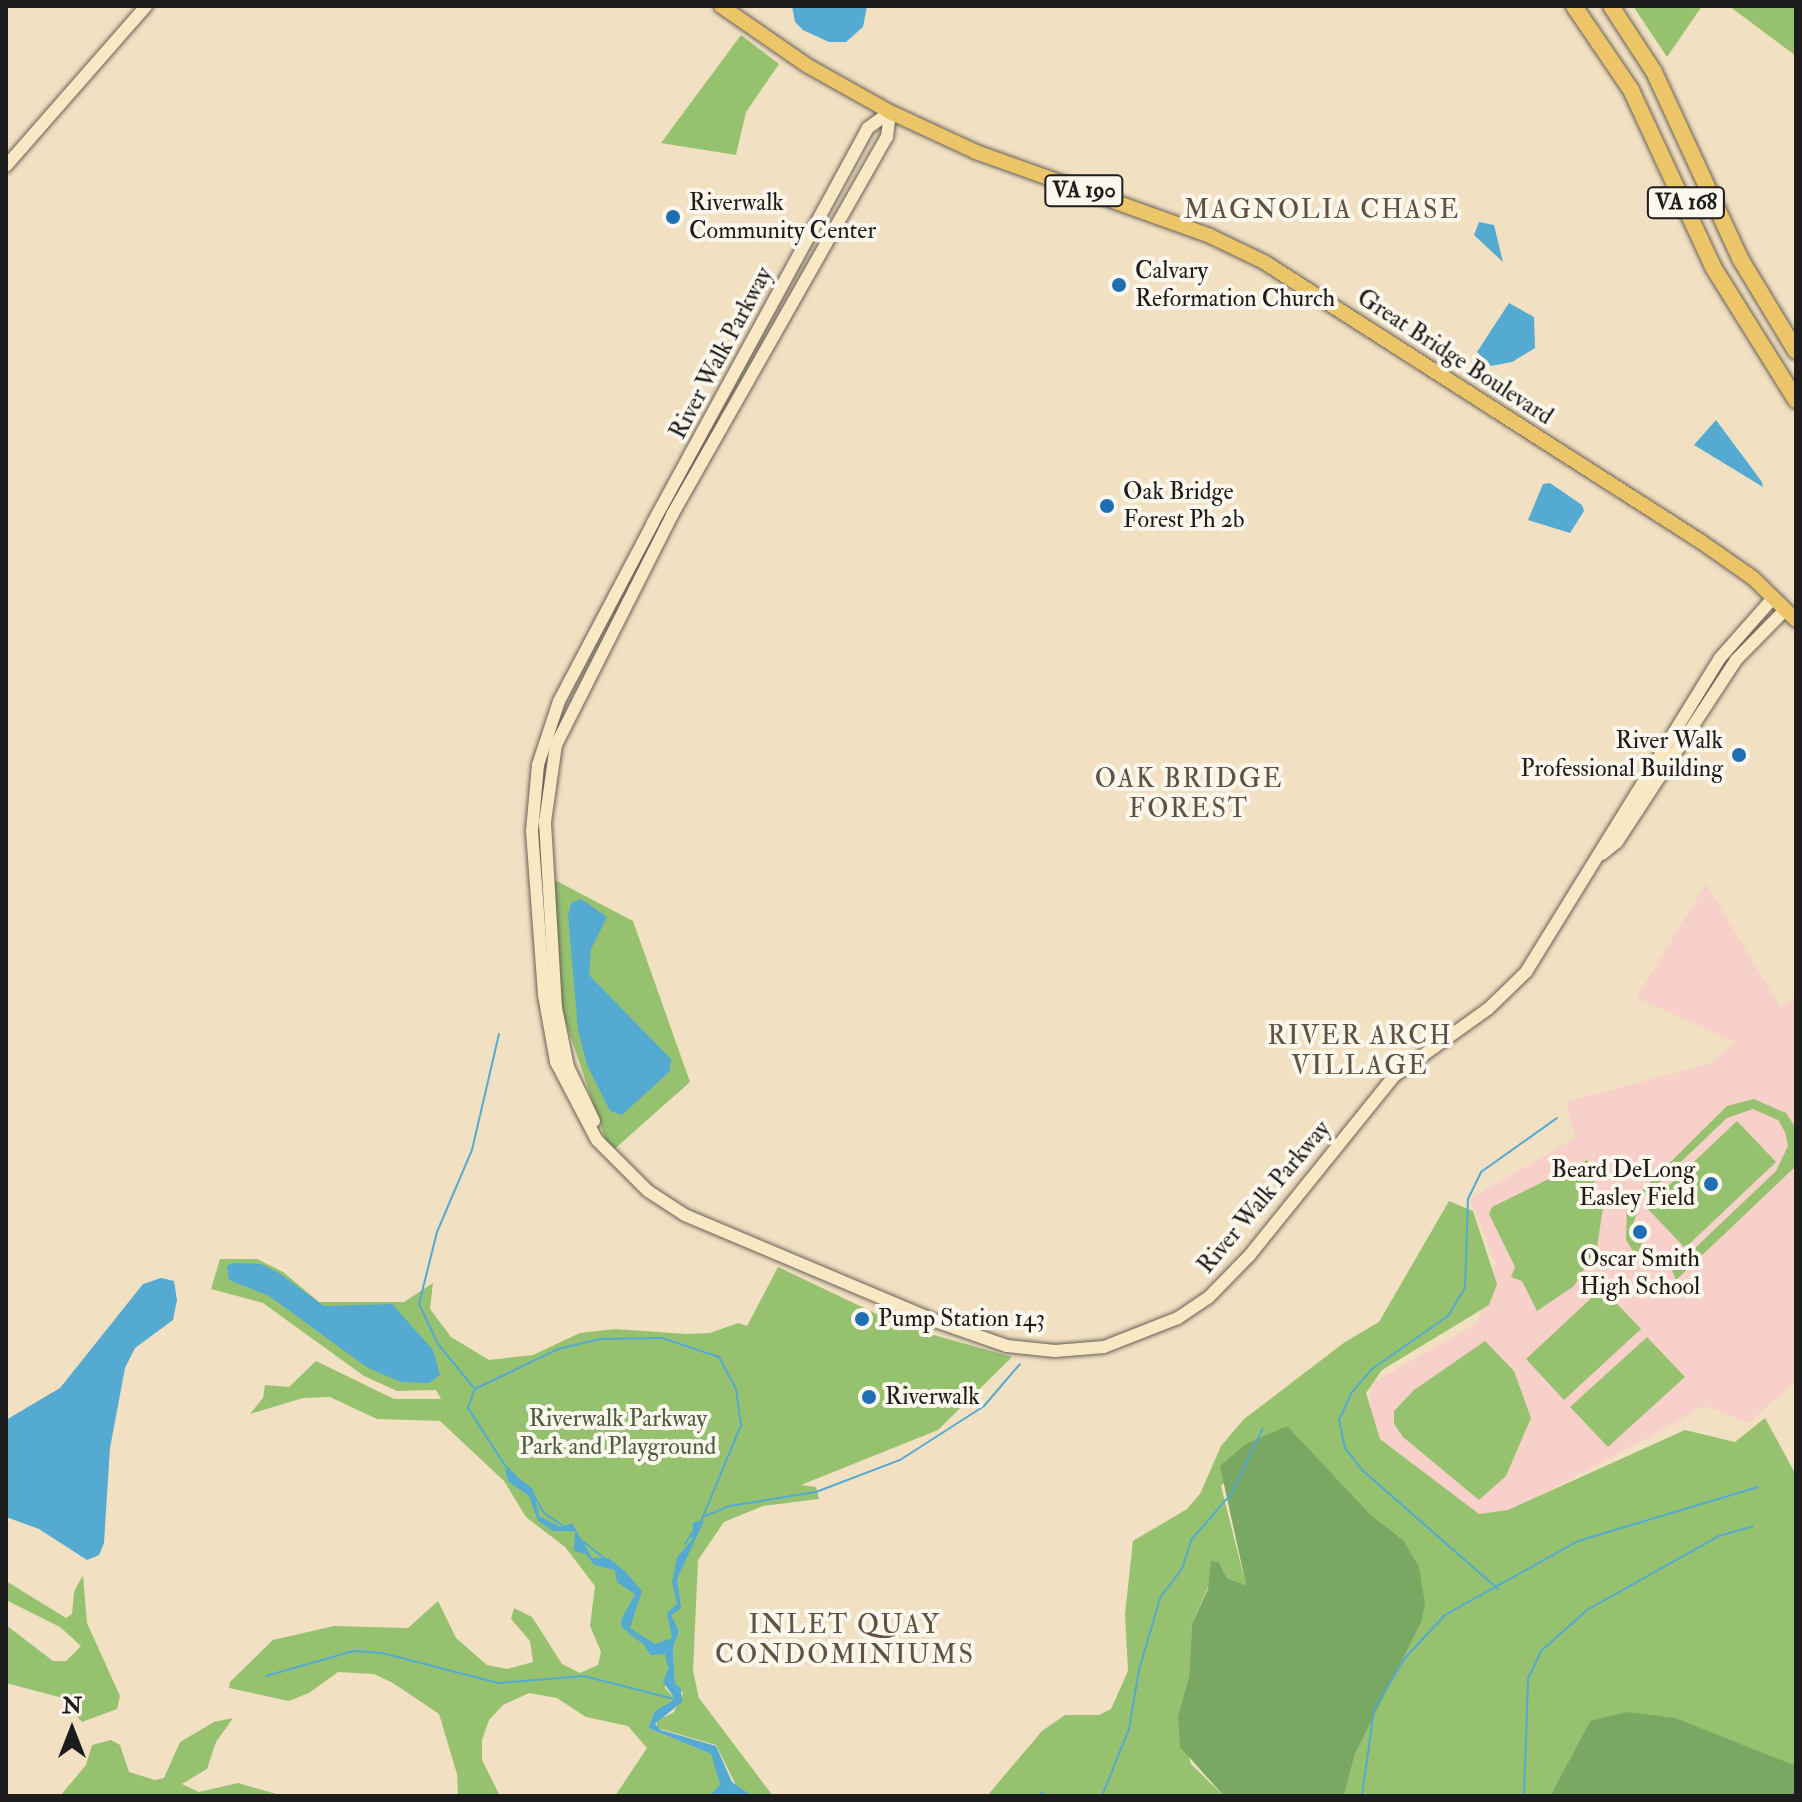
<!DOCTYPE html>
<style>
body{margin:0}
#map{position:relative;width:1802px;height:1802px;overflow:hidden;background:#f2e0c3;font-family:"IM FELL Double Pica",serif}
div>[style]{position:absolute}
.built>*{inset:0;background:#f7d0ca}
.green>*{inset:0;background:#96c270}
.forest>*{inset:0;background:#78a862}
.water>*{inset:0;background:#54aad0}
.stream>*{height:2px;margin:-1px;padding:0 1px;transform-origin:1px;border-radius:1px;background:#54aad0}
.roads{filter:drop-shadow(0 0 2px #676156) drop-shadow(0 0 2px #676156)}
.secondary>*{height:12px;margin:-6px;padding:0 6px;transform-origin:6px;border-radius:6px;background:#f8e8c3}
.primary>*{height:14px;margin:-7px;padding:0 7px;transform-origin:7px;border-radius:7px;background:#edc569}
.highway>*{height:16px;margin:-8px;padding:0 8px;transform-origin:8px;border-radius:8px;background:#edc569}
.dots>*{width:22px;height:22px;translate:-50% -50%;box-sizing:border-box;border:4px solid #fbf7ec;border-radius:50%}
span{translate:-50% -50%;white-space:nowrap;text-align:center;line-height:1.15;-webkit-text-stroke:8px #fbf7ec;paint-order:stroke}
.shield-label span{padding:2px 6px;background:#fbf7ec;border:2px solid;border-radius:6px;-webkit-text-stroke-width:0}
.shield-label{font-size:22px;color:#1c1c1c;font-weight:700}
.poi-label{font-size:24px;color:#1c1c1c}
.left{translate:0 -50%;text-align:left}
.right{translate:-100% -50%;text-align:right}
.street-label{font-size:24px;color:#1c1c1c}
.park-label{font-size:24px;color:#4d5e3e}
.neighbourhood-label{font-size:26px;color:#605142;letter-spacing:2px}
.frame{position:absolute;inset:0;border:8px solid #1c1c1c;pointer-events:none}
.north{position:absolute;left:32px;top:1690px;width:80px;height:80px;-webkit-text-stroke:6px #fbf7ec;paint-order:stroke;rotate:0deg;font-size:22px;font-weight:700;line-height:32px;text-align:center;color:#1c1c1c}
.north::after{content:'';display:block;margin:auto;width:28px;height:36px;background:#1c1c1c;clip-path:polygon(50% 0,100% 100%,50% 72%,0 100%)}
</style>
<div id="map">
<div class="built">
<div style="clip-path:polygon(1706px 884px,1780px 1007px,1796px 997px,1796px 1380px,1749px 1423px,1705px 1406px,1474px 1532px,1370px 1432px,1370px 1384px,1477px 1323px,1496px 1264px,1470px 1199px,1575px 1138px,1566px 1102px,1711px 1063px,1735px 1042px,1636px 998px)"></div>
</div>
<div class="green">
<div style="clip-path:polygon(1633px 6px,1702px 6px,1667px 57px)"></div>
<div style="clip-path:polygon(1729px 6px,1796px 6px,1796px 56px)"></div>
<div style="clip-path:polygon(741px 35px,779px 64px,746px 112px,736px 155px,661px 143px)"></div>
<div style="clip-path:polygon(549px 877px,633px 921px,690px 1082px,610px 1153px,561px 1008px)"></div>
<div style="clip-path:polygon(evenodd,1754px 1099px,1786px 1113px,1796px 1128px,1796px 1166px,1676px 1280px,1672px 1270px,1651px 1266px,1636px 1256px,1626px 1240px,1627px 1205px,1727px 1106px,1754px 1099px,1753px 1109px,1778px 1120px,1785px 1132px,1788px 1146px,1776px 1171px,1693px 1250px,1669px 1258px,1644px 1247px,1634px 1221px,1643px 1198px,1727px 1118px,1753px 1109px)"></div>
<div style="clip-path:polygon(1737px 1121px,1776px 1162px,1685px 1248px,1646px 1207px)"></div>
<div style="clip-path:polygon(1587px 1160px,1603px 1208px,1597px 1247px,1574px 1286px,1537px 1311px,1522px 1281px,1511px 1277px,1515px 1267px,1489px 1214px,1492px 1207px)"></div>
<div style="clip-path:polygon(1449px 1201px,1473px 1211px,1497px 1284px,1489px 1305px,1382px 1370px,1366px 1393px,1380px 1439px,1479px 1514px,1508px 1510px,1685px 1430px,1735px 1442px,1765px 1418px,1796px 1475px,1796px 1766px,1590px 1721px,1550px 1796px,1344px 1796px,1355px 1754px,1421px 1623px,1403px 1540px,1370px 1514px,1287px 1427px,1221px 1486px,1246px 1585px,1227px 1578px,1219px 1562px,1192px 1624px,1189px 1676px,1178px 1716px,1191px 1764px,1224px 1796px,987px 1796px,1042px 1731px,1065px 1715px,1099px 1715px,1111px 1709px,1128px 1671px,1125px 1614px,1133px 1541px,1187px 1509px,1200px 1494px,1221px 1446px,1244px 1419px,1345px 1342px,1379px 1322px)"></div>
<div style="clip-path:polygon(220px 1259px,257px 1259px,283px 1272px,319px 1302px,404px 1302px,433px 1283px,430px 1309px,451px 1337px,489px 1360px,533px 1355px,580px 1333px,615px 1329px,687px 1334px,710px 1333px,738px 1323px,747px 1326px,778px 1267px,902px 1326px,1012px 1357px,938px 1430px,801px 1485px,816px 1487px,819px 1499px,763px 1506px,724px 1522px,698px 1560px,693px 1671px,699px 1698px,773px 1796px,752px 1796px,738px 1789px,716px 1745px,657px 1728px,657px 1721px,674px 1712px,683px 1693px,675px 1683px,673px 1648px,679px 1631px,674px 1623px,665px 1688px,675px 1699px,655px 1711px,648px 1728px,711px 1754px,726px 1796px,615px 1796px,647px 1748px,628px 1726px,586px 1717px,557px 1698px,529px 1693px,503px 1705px,489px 1720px,482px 1740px,482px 1760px,500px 1796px,458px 1796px,457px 1774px,439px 1714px,393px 1683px,374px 1674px,338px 1672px,309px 1693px,289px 1701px,229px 1688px,230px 1682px,273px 1640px,334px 1626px,408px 1628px,438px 1601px,456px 1638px,487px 1665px,507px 1669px,533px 1662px,530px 1641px,511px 1619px,514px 1608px,532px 1617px,562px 1664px,580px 1673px,598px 1665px,601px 1652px,590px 1626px,595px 1586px,565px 1547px,526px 1517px,504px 1481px,440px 1421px,377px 1419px,330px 1397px,303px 1398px,250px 1414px,263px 1398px,265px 1385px,289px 1387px,316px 1361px,394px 1399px,441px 1399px,436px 1390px,397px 1391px,364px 1376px,263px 1303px,211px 1289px)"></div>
<div style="clip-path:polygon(1602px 1288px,1641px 1329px,1564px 1400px,1526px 1359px)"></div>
<div style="clip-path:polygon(1647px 1337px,1685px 1377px,1608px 1447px,1570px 1407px)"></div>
<div style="clip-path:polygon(1485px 1341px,1514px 1371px,1531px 1418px,1506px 1476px,1479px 1500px,1403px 1437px,1394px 1424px,1394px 1411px,1414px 1390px)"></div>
<div style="clip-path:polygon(83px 1575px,87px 1623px,120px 1696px,117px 1709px,82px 1722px,59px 1697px,6px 1683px,6px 1625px,53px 1661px,66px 1661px,81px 1646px,60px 1627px,6px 1600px,6px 1581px,66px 1618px,72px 1614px,74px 1592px)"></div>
<div style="clip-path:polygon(233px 1718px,216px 1742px,207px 1769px,182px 1784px,199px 1792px,238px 1783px,283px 1796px,60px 1796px,86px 1765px,92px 1745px,111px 1740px,120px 1745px,129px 1772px,155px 1780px,164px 1778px,180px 1742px,214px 1722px)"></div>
</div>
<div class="forest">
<div style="clip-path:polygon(1287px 1426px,1370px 1514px,1403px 1540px,1419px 1567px,1425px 1604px,1421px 1623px,1355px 1754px,1344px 1796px,1224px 1796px,1180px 1747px,1178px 1716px,1189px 1676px,1192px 1624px,1208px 1589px,1211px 1561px,1219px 1562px,1227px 1578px,1246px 1585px,1220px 1466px,1246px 1444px)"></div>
<div style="clip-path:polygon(1627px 1712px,1675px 1718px,1796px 1766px,1796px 1796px,1550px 1796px,1590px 1721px)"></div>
</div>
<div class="water">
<div style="clip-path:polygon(792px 6px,867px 6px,863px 27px,846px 42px,829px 42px,803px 30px,795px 22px)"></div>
<div style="clip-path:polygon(1479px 222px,1494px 225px,1503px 262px,1474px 235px)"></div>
<div style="clip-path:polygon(1509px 303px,1534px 317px,1535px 348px,1512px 362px,1491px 366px,1477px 352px)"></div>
<div style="clip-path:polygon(1716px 420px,1762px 482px,1763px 487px,1694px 445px)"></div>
<div style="clip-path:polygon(1550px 483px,1582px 505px,1584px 511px,1570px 533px,1528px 520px,1543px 484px)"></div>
<div style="clip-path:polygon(581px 899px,607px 917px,591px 949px,589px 975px,671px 1059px,670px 1071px,622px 1115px,610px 1111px,587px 1065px,578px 1030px,568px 915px,571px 903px)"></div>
<div style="clip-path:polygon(233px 1263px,261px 1264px,279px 1273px,324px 1306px,392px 1304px,433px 1350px,440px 1375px,429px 1383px,401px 1382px,368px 1368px,269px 1296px,229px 1280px,227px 1266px)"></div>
<div style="clip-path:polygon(161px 1278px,174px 1281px,177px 1300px,173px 1320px,135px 1348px,125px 1368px,110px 1448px,104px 1543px,99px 1555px,87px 1560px,39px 1529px,6px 1517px,6px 1420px,60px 1388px,143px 1284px)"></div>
<div style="clip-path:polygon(505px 1468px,533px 1489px,539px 1516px,560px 1527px,572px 1523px,592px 1558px,608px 1558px,625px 1571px,642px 1591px,630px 1628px,655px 1644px,672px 1638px,667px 1613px,677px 1604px,672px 1582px,677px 1557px,692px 1540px,693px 1522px,704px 1521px,677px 1579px,681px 1608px,671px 1615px,679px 1631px,673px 1648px,675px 1683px,681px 1689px,682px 1702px,655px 1724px,661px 1730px,716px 1746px,732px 1782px,752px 1796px,712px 1794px,720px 1784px,711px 1754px,648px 1728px,655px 1711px,675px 1699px,663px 1682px,668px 1669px,665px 1654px,651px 1655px,639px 1638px,622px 1628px,621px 1620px,635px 1594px,617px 1582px,615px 1570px,594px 1565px,586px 1554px,574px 1551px,575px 1531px,553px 1531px,538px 1521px,529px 1496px,508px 1481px)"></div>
</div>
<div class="stream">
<div style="left:474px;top:1388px;width:57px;rotate:-129.3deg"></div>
<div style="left:438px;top:1344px;width:44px;rotate:-115.4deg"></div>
<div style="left:419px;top:1304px;width:74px;rotate:-76deg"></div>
<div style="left:437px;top:1232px;width:89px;rotate:-66.9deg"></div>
<div style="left:472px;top:1150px;width:119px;rotate:-76.9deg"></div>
<div style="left:525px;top:1486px;width:30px;rotate:-134deg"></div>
<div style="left:504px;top:1464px;width:67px;rotate:-122.7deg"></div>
<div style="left:468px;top:1408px;width:20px;rotate:-70deg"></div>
<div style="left:475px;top:1389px;width:92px;rotate:-25.7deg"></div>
<div style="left:558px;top:1349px;width:43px;rotate:-13.4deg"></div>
<div style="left:600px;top:1339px;width:62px;rotate:-0.9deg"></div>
<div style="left:662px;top:1338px;width:60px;rotate:18.4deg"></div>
<div style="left:719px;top:1357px;width:36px;rotate:62deg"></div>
<div style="left:736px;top:1389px;width:36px;rotate:82deg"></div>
<div style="left:741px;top:1425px;width:104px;rotate:112.6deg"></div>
<div style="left:533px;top:1494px;width:22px;rotate:60deg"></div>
<div style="left:544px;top:1513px;width:23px;rotate:34deg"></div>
<div style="left:705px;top:1516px;width:27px;rotate:-22deg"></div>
<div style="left:730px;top:1506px;width:87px;rotate:-9.2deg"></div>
<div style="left:816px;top:1492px;width:90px;rotate:-20.9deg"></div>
<div style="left:900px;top:1460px;width:100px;rotate:-32.7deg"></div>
<div style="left:984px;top:1406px;width:55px;rotate:-49.4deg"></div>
<div style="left:581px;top:1540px;width:29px;rotate:38deg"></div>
<div style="left:685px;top:1544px;width:14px;rotate:-56deg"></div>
<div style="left:1498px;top:1589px;width:179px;rotate:-138.8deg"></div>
<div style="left:1363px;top:1471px;width:29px;rotate:-128deg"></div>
<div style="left:1345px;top:1448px;width:29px;rotate:-102deg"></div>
<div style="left:1339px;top:1420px;width:31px;rotate:-65deg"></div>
<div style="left:1352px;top:1392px;width:30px;rotate:-49deg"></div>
<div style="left:1372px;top:1369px;width:93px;rotate:-34.9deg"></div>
<div style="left:1448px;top:1316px;width:33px;rotate:-59deg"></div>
<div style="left:1465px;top:1288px;width:89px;rotate:-88.1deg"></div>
<div style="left:1468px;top:1199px;width:30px;rotate:-64deg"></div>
<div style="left:1481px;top:1172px;width:93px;rotate:-35.4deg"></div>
<div style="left:629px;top:1633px;width:18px;rotate:34deg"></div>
<div style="left:266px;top:1676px;width:91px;rotate:-16deg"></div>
<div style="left:353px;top:1651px;width:29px;rotate:4deg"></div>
<div style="left:382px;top:1653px;width:120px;rotate:14.5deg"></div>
<div style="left:498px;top:1683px;width:86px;rotate:-4.7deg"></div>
<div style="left:584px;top:1676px;width:93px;rotate:14.3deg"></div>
<div style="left:1040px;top:1792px;width:8px;rotate:30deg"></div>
<div style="left:1102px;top:1796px;width:72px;rotate:-68.1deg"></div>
<div style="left:1129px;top:1729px;width:60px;rotate:-80.4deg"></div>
<div style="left:1139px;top:1670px;width:75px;rotate:-73.7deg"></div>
<div style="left:1160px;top:1598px;width:36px;rotate:-53deg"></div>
<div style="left:1182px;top:1569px;width:32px;rotate:-72deg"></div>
<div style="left:1192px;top:1539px;width:60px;rotate:-49.1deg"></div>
<div style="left:1231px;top:1494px;width:73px;rotate:-64.1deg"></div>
<div style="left:1362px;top:1796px;width:88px;rotate:-82.1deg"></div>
<div style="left:1374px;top:1709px;width:60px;rotate:-58.7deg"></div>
<div style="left:1405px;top:1658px;width:59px;rotate:-47.1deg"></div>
<div style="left:1445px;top:1615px;width:152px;rotate:-29.1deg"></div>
<div style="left:1578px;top:1541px;width:188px;rotate:-16.7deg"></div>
<div style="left:1524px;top:1796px;width:117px;rotate:-88deg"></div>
<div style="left:1528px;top:1679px;width:31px;rotate:-65deg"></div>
<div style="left:1541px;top:1651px;width:62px;rotate:-41.7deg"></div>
<div style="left:1587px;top:1610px;width:151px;rotate:-29.3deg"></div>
<div style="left:1719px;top:1536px;width:35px;rotate:-16deg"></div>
</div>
<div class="roads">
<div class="secondary">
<div style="left:890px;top:112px;width:27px;rotate:144deg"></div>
<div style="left:868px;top:128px;width:450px;rotate:118.6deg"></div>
<div style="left:653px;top:523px;width:201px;rotate:117.8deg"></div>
<div style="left:559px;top:701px;width:67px;rotate:108.2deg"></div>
<div style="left:538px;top:765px;width:66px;rotate:95.2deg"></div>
<div style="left:532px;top:831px;width:164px;rotate:85.8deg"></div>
<div style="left:544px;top:995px;width:68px;rotate:79.8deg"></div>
<div style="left:556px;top:1062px;width:88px;rotate:62.3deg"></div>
<div style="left:597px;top:1140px;width:72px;rotate:45deg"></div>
<div style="left:648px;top:1191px;width:44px;rotate:33deg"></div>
<div style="left:685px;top:1215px;width:275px;rotate:22.9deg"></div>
<div style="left:938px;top:1322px;width:73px;rotate:19.2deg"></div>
<div style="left:1007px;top:1346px;width:48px;rotate:5.9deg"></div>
<div style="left:1055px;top:1351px;width:49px;rotate:-4.7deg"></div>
<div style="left:1104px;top:1347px;width:79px;rotate:-21.4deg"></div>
<div style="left:1178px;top:1318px;width:37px;rotate:-34deg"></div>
<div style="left:1209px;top:1297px;width:57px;rotate:-45.7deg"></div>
<div style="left:1249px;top:1256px;width:231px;rotate:-51.1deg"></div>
<div style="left:1394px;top:1076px;width:115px;rotate:-35.5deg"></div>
<div style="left:1488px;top:1009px;width:53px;rotate:-44.2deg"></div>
<div style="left:1526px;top:972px;width:369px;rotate:-58.3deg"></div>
<div style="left:1720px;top:658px;width:81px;rotate:-48.5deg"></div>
<div style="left:6px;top:166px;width:213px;rotate:-48.8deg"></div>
<div style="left:1602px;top:854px;width:19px;rotate:-39deg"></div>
<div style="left:1617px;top:842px;width:217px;rotate:-56.8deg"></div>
<div style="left:1736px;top:660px;width:71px;rotate:-45.6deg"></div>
<div style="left:594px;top:1121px;width:60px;rotate:-115.7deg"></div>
<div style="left:568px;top:1067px;width:60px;rotate:-101.5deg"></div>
<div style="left:556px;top:1008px;width:186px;rotate:-93.4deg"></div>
<div style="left:545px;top:822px;width:78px;rotate:-81.9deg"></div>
<div style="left:556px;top:745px;width:258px;rotate:-63.2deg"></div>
<div style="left:672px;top:515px;width:435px;rotate:-60.4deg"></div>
<div style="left:887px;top:137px;width:25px;rotate:-83deg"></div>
</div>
<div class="primary">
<div style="left:721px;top:6px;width:106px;rotate:34.6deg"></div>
<div style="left:808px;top:66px;width:94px;rotate:29.3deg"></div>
<div style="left:890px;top:112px;width:95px;rotate:24.9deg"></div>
<div style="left:976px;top:152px;width:249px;rotate:19.7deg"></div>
<div style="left:1210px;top:236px;width:60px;rotate:25.7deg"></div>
<div style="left:1264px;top:262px;width:518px;rotate:32.62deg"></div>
<div style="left:1700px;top:541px;width:65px;rotate:34.9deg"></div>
<div style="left:1753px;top:578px;width:60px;rotate:44.3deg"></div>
</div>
<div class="highway">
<div style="left:1574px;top:6px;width:102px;rotate:55.8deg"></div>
<div style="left:1631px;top:90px;width:195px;rotate:65.1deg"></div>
<div style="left:1713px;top:267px;width:157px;rotate:58deg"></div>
<div style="left:1611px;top:6px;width:79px;rotate:56.9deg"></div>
<div style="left:1654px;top:72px;width:207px;rotate:65.2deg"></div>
<div style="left:1741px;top:260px;width:106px;rotate:58.9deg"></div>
</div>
</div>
<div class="dots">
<div style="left:673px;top:217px;background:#1f6fb2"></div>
<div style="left:1119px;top:285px;background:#1f6fb2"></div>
<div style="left:1107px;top:506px;background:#1f6fb2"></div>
<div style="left:1739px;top:755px;background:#1f6fb2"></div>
<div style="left:1711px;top:1184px;background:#1f6fb2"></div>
<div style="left:1640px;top:1232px;background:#1f6fb2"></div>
<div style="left:862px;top:1319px;background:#1f6fb2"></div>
<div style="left:869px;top:1397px;background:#1f6fb2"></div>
</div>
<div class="shield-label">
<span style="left:1084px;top:191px">VA 190</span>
<span style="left:1686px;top:203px">VA 168</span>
</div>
<div class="poi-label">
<span class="left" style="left:689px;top:217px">Riverwalk<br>Community Center</span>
<span class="left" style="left:1135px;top:285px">Calvary<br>Reformation Church</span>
<span class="left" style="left:1123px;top:506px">Oak Bridge<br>Forest Ph 2b</span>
<span class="right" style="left:1723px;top:755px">River Walk<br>Professional Building</span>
<span class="right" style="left:1695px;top:1184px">Beard DeLong<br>Easley Field</span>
<span style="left:1640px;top:1273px">Oscar Smith<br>High School</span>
<span class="left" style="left:878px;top:1319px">Pump Station 143</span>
<span class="left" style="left:885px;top:1397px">Riverwalk</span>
</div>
<div class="street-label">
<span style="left:721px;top:353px;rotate:-62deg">River Walk Parkway</span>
<span style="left:1455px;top:357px;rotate:33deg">Great Bridge Boulevard</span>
<span style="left:1264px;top:1197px;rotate:-50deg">River Walk Parkway</span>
</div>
<div class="park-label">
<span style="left:618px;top:1433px">Riverwalk Parkway<br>Park and Playground</span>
</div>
<div class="neighbourhood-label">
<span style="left:1322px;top:211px">MAGNOLIA CHASE</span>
<span style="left:1189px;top:795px">OAK BRIDGE<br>FOREST</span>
<span style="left:1360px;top:1052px">RIVER ARCH<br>VILLAGE</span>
<span style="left:845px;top:1641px">INLET QUAY<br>CONDOMINIUMS</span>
</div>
<div class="frame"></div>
<div class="north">N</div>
</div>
